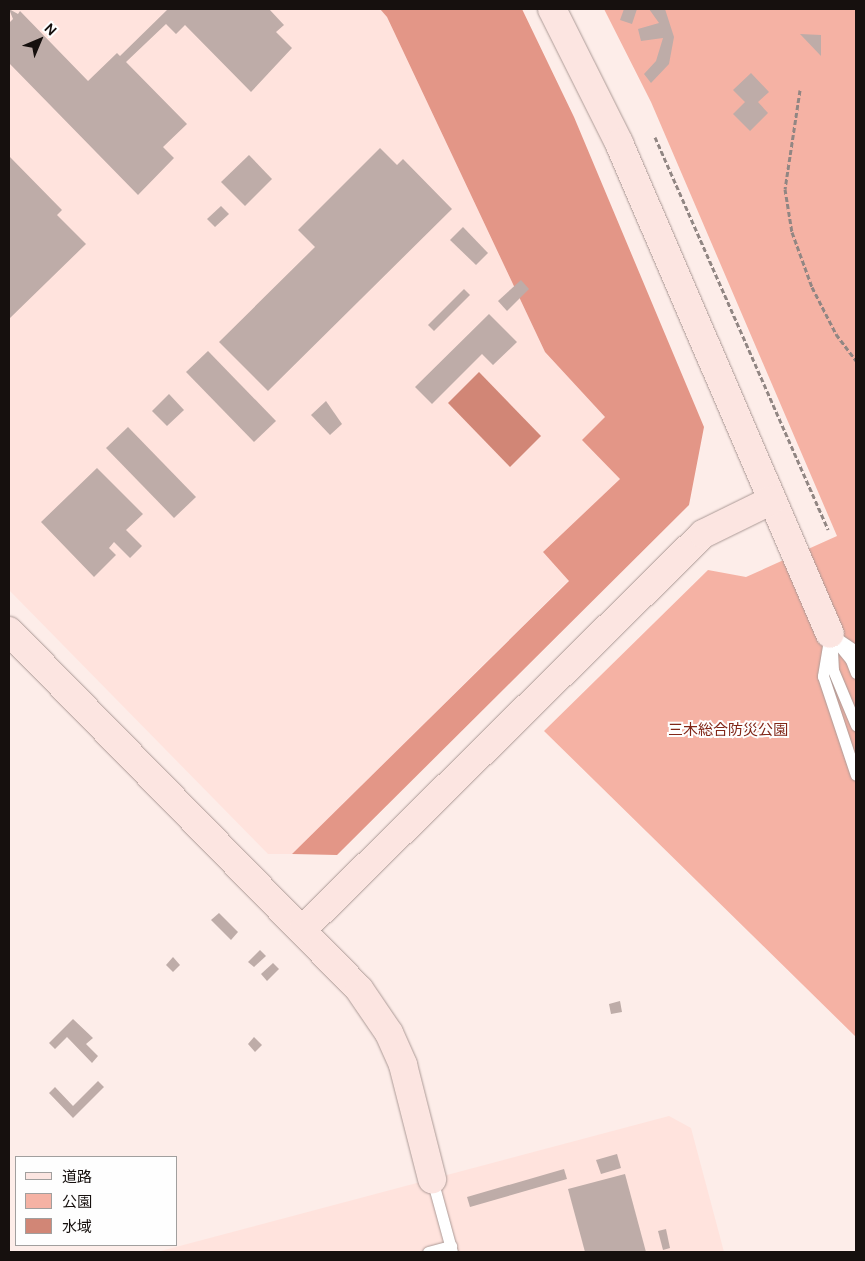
<!DOCTYPE html>
<meta charset="utf-8">
<style>
body{margin:0}
#map{position:relative;width:865px;height:1261px;overflow:hidden;background:#fdede9;font-family:"DM Sans","Noto Sans JP",sans-serif}
div>[style]{position:absolute}
.built>*{inset:0;background:#ffe3dd}
.green>*{inset:0;background:#f5b2a4}
.forest>*{inset:0;background:#e39687}
.water>*{inset:0;background:#d18676}
.building>*{inset:0;background:#beaca8}
.path>*{height:3px;margin-top:-1.5px;transform-origin:0;background:repeating-linear-gradient(90deg,#918683 0 5px,transparent 0 7.5px)}
.roads{filter:drop-shadow(0 0 1px #ac9a96) drop-shadow(0 0 1px #ac9a96)}
.lane>*{height:11px;margin:-5.5px;padding:0 5.5px;transform-origin:5.5px;border-radius:5.5px;background:#fff}
.secondary>*{height:28px;margin:-14px;padding:0 14px;transform-origin:14px;border-radius:14px;background:#fce5e1}
span{translate:-50% -50%;white-space:nowrap;text-align:center;line-height:1.15;-webkit-text-stroke:4px #fefefe;paint-order:stroke}
.park-label{font-size:15px;color:#812718}
.frame{position:absolute;inset:0;border:10px solid #16100e;pointer-events:none}
.legend{position:absolute;left:15px;top:1156px;width:162px;height:90px;box-sizing:border-box;background:#fefefe;border:1px solid #a19f9e;margin:0;padding:6px 9px;list-style:none;font-size:15px;color:#16100e}
.legend li{display:flex;align-items:center;gap:10px;height:25px}
.legend b{width:25px;border:1px solid #a19f9e}
.north{position:absolute;left:15px;top:15px;width:50px;height:50px;-webkit-text-stroke:4px #fefefe;paint-order:stroke;rotate:45deg;font-size:14px;font-weight:700;line-height:20px;text-align:center;color:#16100e}
.north::after{content:'';display:block;margin:auto;width:18px;height:22px;background:#16100e;clip-path:polygon(50% 0,100% 100%,50% 72%,0 100%)}
</style>
<div id="map">
<div class="built">
<div style="clip-path:polygon(9px 9px,380px 9px,387px 17px,545px 352px,605px 417px,583px 440px,620px 479px,543px 552px,569px 580px,292px 854px,268px 854px,9px 590px)"></div>
<div style="clip-path:polygon(669px 1116px,691px 1128px,724px 1252px,157px 1252px)"></div>
</div>
<div class="green">
<div style="clip-path:polygon(604px 9px,856px 9px,856px 1037px,544px 731px,708px 570px,746px 577px,837px 536px,651px 102px)"></div>
</div>
<div class="forest">
<div style="clip-path:polygon(380px 9px,522px 9px,574px 117px,704px 427px,689px 505px,337px 855px,292px 854px,569px 581px,543px 552px,620px 479px,582px 440px,605px 417px,545px 352px,387px 17px)"></div>
</div>
<div class="water">
<div style="clip-path:polygon(479px 372px,541px 436px,510px 467px,448px 403px)"></div>
</div>
<div class="building">
<div style="clip-path:polygon(9px 9px,18px 14px,20px 11px,88px 81px,117px 53px,120px 56px,168px 9px,269px 9px,284px 25px,276px 32px,292px 48px,251px 92px,185px 25px,176px 34px,166px 24px,126px 62px,187px 124px,163px 147px,174px 158px,138px 195px,9px 63px,9px 23px,13px 19px)"></div>
<div style="clip-path:polygon(624px 9px,637px 9px,632px 24px,620px 20px)"></div>
<div style="clip-path:polygon(649px 9px,665px 9px,674px 37px,669px 64px,651px 83px,644px 74px,656px 61px,663px 38px,641px 41px,638px 29px,659px 23px)"></div>
<div style="clip-path:polygon(800px 34px,821px 35px,821px 56px)"></div>
<div style="clip-path:polygon(751px 73px,769px 92px,758px 102px,768px 113px,750px 131px,733px 114px,745px 102px,733px 90px)"></div>
<div style="clip-path:polygon(380px 148px,397px 165px,403px 159px,452px 209px,268px 391px,219px 342px,315px 247px,298px 230px)"></div>
<div style="clip-path:polygon(249px 155px,272px 179px,245px 206px,221px 182px)"></div>
<div style="clip-path:polygon(9px 156px,62px 210px,57px 215px,86px 244px,9px 319px)"></div>
<div style="clip-path:polygon(221px 206px,229px 214px,215px 227px,207px 219px)"></div>
<div style="clip-path:polygon(463px 227px,488px 253px,476px 265px,450px 240px)"></div>
<div style="clip-path:polygon(521px 280px,529px 289px,507px 311px,498px 301px)"></div>
<div style="clip-path:polygon(464px 289px,470px 295px,434px 331px,428px 325px)"></div>
<div style="clip-path:polygon(489px 314px,517px 342px,493px 365px,482px 354px,432px 404px,415px 387px)"></div>
<div style="clip-path:polygon(208px 351px,276px 421px,254px 442px,186px 372px)"></div>
<div style="clip-path:polygon(169px 394px,184px 410px,167px 426px,152px 411px)"></div>
<div style="clip-path:polygon(326px 401px,342px 424px,330px 435px,311px 415px)"></div>
<div style="clip-path:polygon(128px 427px,196px 497px,174px 518px,106px 448px)"></div>
<div style="clip-path:polygon(97px 468px,143px 514px,126px 530px,142px 546px,130px 558px,114px 542px,109px 548px,116px 555px,94px 577px,41px 522px)"></div>
<div style="clip-path:polygon(219px 913px,238px 932px,231px 940px,211px 920px)"></div>
<div style="clip-path:polygon(260px 950px,266px 956px,254px 967px,248px 962px)"></div>
<div style="clip-path:polygon(173px 957px,180px 965px,173px 972px,166px 965px)"></div>
<div style="clip-path:polygon(273px 963px,279px 969px,267px 981px,261px 974px)"></div>
<div style="clip-path:polygon(620px 1001px,622px 1012px,611px 1014px,609px 1004px)"></div>
<div style="clip-path:polygon(73px 1019px,93px 1038px,86px 1044px,98px 1056px,92px 1063px,67px 1037px,55px 1049px,49px 1043px)"></div>
<div style="clip-path:polygon(254px 1037px,262px 1045px,255px 1052px,248px 1044px)"></div>
<div style="clip-path:polygon(98px 1081px,104px 1087px,73px 1118px,49px 1093px,55px 1087px,73px 1106px)"></div>
<div style="clip-path:polygon(617px 1154px,621px 1168px,601px 1174px,596px 1160px)"></div>
<div style="clip-path:polygon(564px 1169px,567px 1179px,470px 1207px,467px 1197px)"></div>
<div style="clip-path:polygon(625px 1174px,646px 1252px,585px 1252px,568px 1189px)"></div>
<div style="clip-path:polygon(666px 1229px,670px 1248px,663px 1250px,658px 1231px)"></div>
</div>
<div class="path">
<div style="left:800px;top:90px;width:100px;rotate:98.6deg"></div>
<div style="left:785px;top:189px;width:44px;rotate:80.8deg"></div>
<div style="left:792px;top:232px;width:59px;rotate:70deg"></div>
<div style="left:812px;top:287px;width:53px;rotate:62.9deg"></div>
<div style="left:836px;top:334px;width:34px;rotate:53deg"></div>
<div style="left:655px;top:137px;width:429px;rotate:66.2deg"></div>
</div>
<div class="roads">
<div class="lane">
<div style="left:830px;top:634px;width:43px;rotate:99.5deg"></div>
<div style="left:823px;top:676px;width:104px;rotate:71.6deg"></div>
<div style="left:830px;top:634px;width:33px;rotate:51deg"></div>
<div style="left:851px;top:660px;width:14px;rotate:69deg"></div>
<div style="left:838px;top:639px;width:22px;rotate:34deg"></div>
<div style="left:832px;top:651px;width:19px;rotate:87deg"></div>
<div style="left:833px;top:670px;width:60px;rotate:67.3deg"></div>
<div style="left:432px;top:1179px;width:76px;rotate:74.7deg"></div>
<div style="left:428px;top:1252px;width:24px;rotate:-15deg"></div>
</div>
<div class="secondary">
<div style="left:552px;top:9px;width:150px;rotate:63.4deg"></div>
<div style="left:619px;top:143px;width:534px;rotate:66.75deg"></div>
<div style="left:9px;top:631px;width:501px;rotate:45.65deg"></div>
<div style="left:359px;top:989px;width:53px;rotate:55.7deg"></div>
<div style="left:389px;top:1033px;width:35px;rotate:66deg"></div>
<div style="left:403px;top:1065px;width:118px;rotate:75.7deg"></div>
<div style="left:303px;top:929px;width:562px;rotate:-44.64deg"></div>
<div style="left:703px;top:534px;width:77px;rotate:-26.2deg"></div>
</div>
</div>
<div class="park-label">
<span style="left:728px;top:731px">三木総合防災公園</span>
</div>
<div class="frame"></div>
<ul class="legend">
<li><b style="height:6px;background:#fce5e1"></b>道路</li>
<li><b style="height:14px;background:#f5b2a4"></b>公園</li>
<li><b style="height:14px;background:#d18676"></b>水域</li>
</ul>
<div class="north">N</div>
</div>
